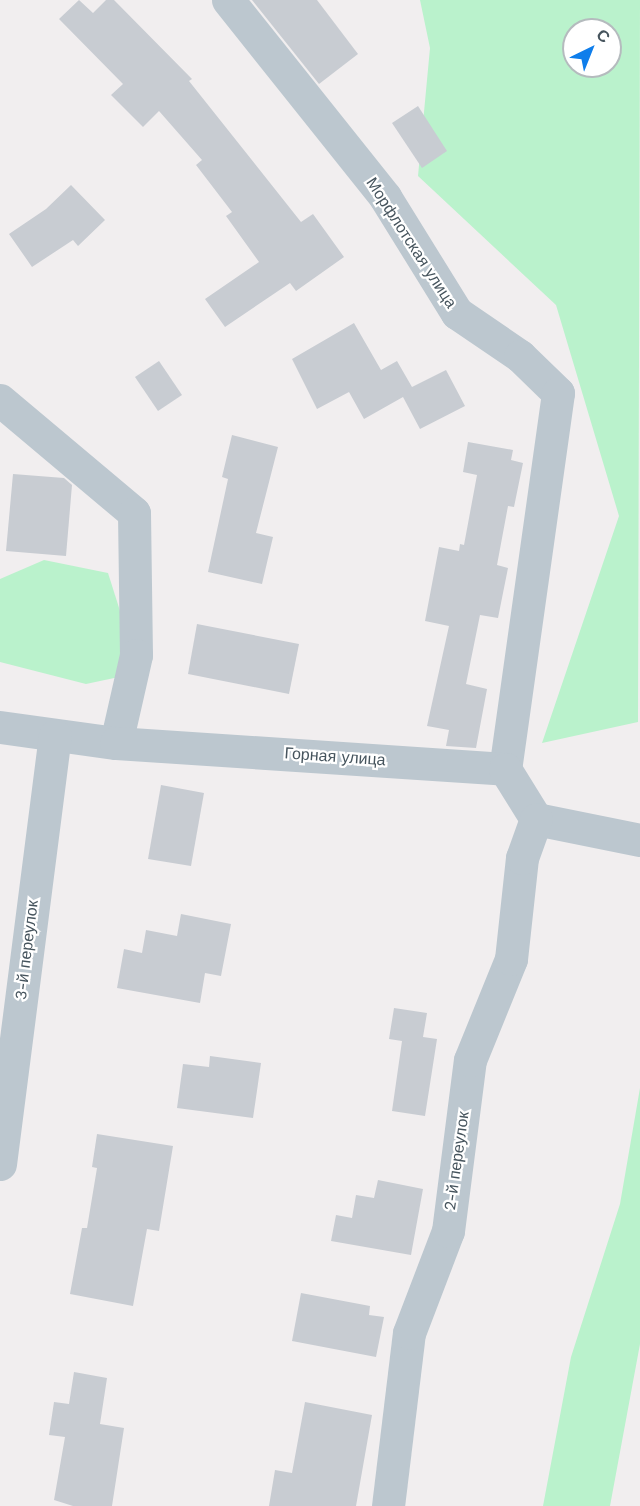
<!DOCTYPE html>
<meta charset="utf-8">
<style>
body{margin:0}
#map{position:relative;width:640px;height:1506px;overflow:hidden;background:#f1eeef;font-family:"Work Sans",sans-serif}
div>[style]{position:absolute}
.green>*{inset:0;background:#baf2cc}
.building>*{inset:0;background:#c8ccd2}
.minor>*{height:33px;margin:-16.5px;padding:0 16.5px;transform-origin:16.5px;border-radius:16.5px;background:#bcc7cf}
span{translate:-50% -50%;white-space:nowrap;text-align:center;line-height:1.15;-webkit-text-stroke:4.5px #fff;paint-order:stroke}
.street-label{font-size:16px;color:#46545d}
.north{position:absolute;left:562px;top:18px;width:60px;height:60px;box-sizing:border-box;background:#fff;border:2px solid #b5bbbe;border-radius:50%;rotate:43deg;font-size:16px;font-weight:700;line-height:24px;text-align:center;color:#46545d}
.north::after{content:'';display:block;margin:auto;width:21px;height:27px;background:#0f7eeb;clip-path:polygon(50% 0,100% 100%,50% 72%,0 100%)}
</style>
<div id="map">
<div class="green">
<div style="clip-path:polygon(evenodd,420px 0,640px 0,638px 722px,542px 743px,619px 516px,556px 305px,418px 176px,430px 48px,420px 0,574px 30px,610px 30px,610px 66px,574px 66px,574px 30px)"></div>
<div style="clip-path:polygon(44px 560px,108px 573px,127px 633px,133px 674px,86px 684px,0 662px,0 579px)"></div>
<div style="clip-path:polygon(640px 1088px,640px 1344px,610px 1506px,543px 1506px,571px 1357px,620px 1204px)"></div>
</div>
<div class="building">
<div style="clip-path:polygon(79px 0,93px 13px,106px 0,114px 0,192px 79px,189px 81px,301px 222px,313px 214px,344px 257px,296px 291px,290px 283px,225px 327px,205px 299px,259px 262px,226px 216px,232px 212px,196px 165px,202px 160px,159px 111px,143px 127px,111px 95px,123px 84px,59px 19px)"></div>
<div style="clip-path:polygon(252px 0,317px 0,358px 54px,319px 84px)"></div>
<div style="clip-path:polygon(418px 106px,447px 151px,422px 168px,392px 123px)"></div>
<div style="clip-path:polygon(71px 185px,105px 220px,78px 246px,73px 240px,32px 267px,9px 234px,46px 209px)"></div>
<div style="clip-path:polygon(354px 323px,381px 370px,397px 361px,412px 387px,446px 370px,465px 406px,420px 429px,403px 397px,364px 419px,349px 392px,317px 409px,292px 359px)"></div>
<div style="clip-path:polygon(159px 361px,182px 395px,158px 411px,135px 377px)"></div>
<div style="clip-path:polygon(232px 435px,278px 447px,256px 533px,273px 537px,262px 584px,208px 572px,228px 479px,222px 477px)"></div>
<div style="clip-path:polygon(468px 442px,513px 450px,511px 460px,523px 463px,514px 507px,508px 506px,497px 565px,508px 568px,498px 618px,480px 615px,466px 684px,487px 689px,476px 748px,446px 746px,449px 730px,427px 726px,449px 626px,425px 621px,439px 547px,459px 551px,460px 544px,464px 545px,477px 475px,463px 472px)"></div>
<div style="clip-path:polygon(13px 474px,64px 478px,72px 485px,66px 556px,6px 551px)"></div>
<div style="clip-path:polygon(197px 624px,299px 644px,289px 694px,188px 674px)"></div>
<div style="clip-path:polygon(161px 785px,204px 793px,191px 866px,148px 859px)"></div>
<div style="clip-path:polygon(181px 914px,231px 924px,221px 976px,205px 973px,200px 1003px,117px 988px,124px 949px,142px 953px,146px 930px,177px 936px)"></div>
<div style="clip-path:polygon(394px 1008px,427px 1013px,423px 1037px,437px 1039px,425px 1116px,392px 1111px,402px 1041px,389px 1039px)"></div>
<div style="clip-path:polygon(210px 1056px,261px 1063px,253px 1118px,177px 1108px,183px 1064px,209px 1067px)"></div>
<div style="clip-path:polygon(97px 1134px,173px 1146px,159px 1231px,147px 1229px,133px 1306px,70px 1294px,82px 1228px,87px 1228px,97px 1168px,92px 1167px)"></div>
<div style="clip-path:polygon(378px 1180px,423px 1189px,411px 1255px,331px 1241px,336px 1215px,352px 1218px,356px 1195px,374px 1198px)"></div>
<div style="clip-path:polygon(301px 1293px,370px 1306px,369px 1315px,384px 1317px,376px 1357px,292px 1341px)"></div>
<div style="clip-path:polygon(74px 1372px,107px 1378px,100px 1424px,124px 1428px,112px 1506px,73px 1506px,54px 1500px,65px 1437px,49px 1435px,54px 1402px,69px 1404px)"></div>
<div style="clip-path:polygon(305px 1402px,372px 1415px,356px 1506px,269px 1506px,275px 1470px,292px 1473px)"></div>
</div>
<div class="minor">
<div style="left:228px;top:0;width:252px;rotate:51.4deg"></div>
<div style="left:385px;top:197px;width:137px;rotate:58.2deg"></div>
<div style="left:457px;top:313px;width:76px;rotate:34.3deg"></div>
<div style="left:520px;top:356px;width:53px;rotate:44.2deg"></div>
<div style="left:558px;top:393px;width:380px;rotate:98deg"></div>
<div style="left:0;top:400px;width:175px;rotate:40.1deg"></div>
<div style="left:134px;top:513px;width:142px;rotate:89.2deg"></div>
<div style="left:136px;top:655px;width:90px;rotate:102.8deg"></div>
<div style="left:0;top:727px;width:117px;rotate:7.9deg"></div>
<div style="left:116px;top:743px;width:390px;rotate:3.8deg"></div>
<div style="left:505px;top:769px;width:59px;rotate:58.2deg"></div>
<div style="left:536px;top:819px;width:106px;rotate:11.4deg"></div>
<div style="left:0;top:1164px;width:432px;rotate:-82.7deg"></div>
<div style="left:388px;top:1506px;width:174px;rotate:-83.1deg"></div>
<div style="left:409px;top:1333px;width:109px;rotate:-69.1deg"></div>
<div style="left:448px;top:1231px;width:172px;rotate:-82.7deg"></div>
<div style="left:470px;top:1060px;width:109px;rotate:-67.9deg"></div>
<div style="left:511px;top:959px;width:102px;rotate:-83.8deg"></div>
<div style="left:522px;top:858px;width:41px;rotate:-70.3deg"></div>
</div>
<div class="street-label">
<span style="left:411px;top:243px;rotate:57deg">Морфлотская улица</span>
<span style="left:335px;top:757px;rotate:4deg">Горная улица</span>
<span style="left:27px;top:950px;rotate:-83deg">3-й переулок</span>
<span style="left:457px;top:1161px;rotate:-82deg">2-й переулок</span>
</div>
<div class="north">С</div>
</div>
